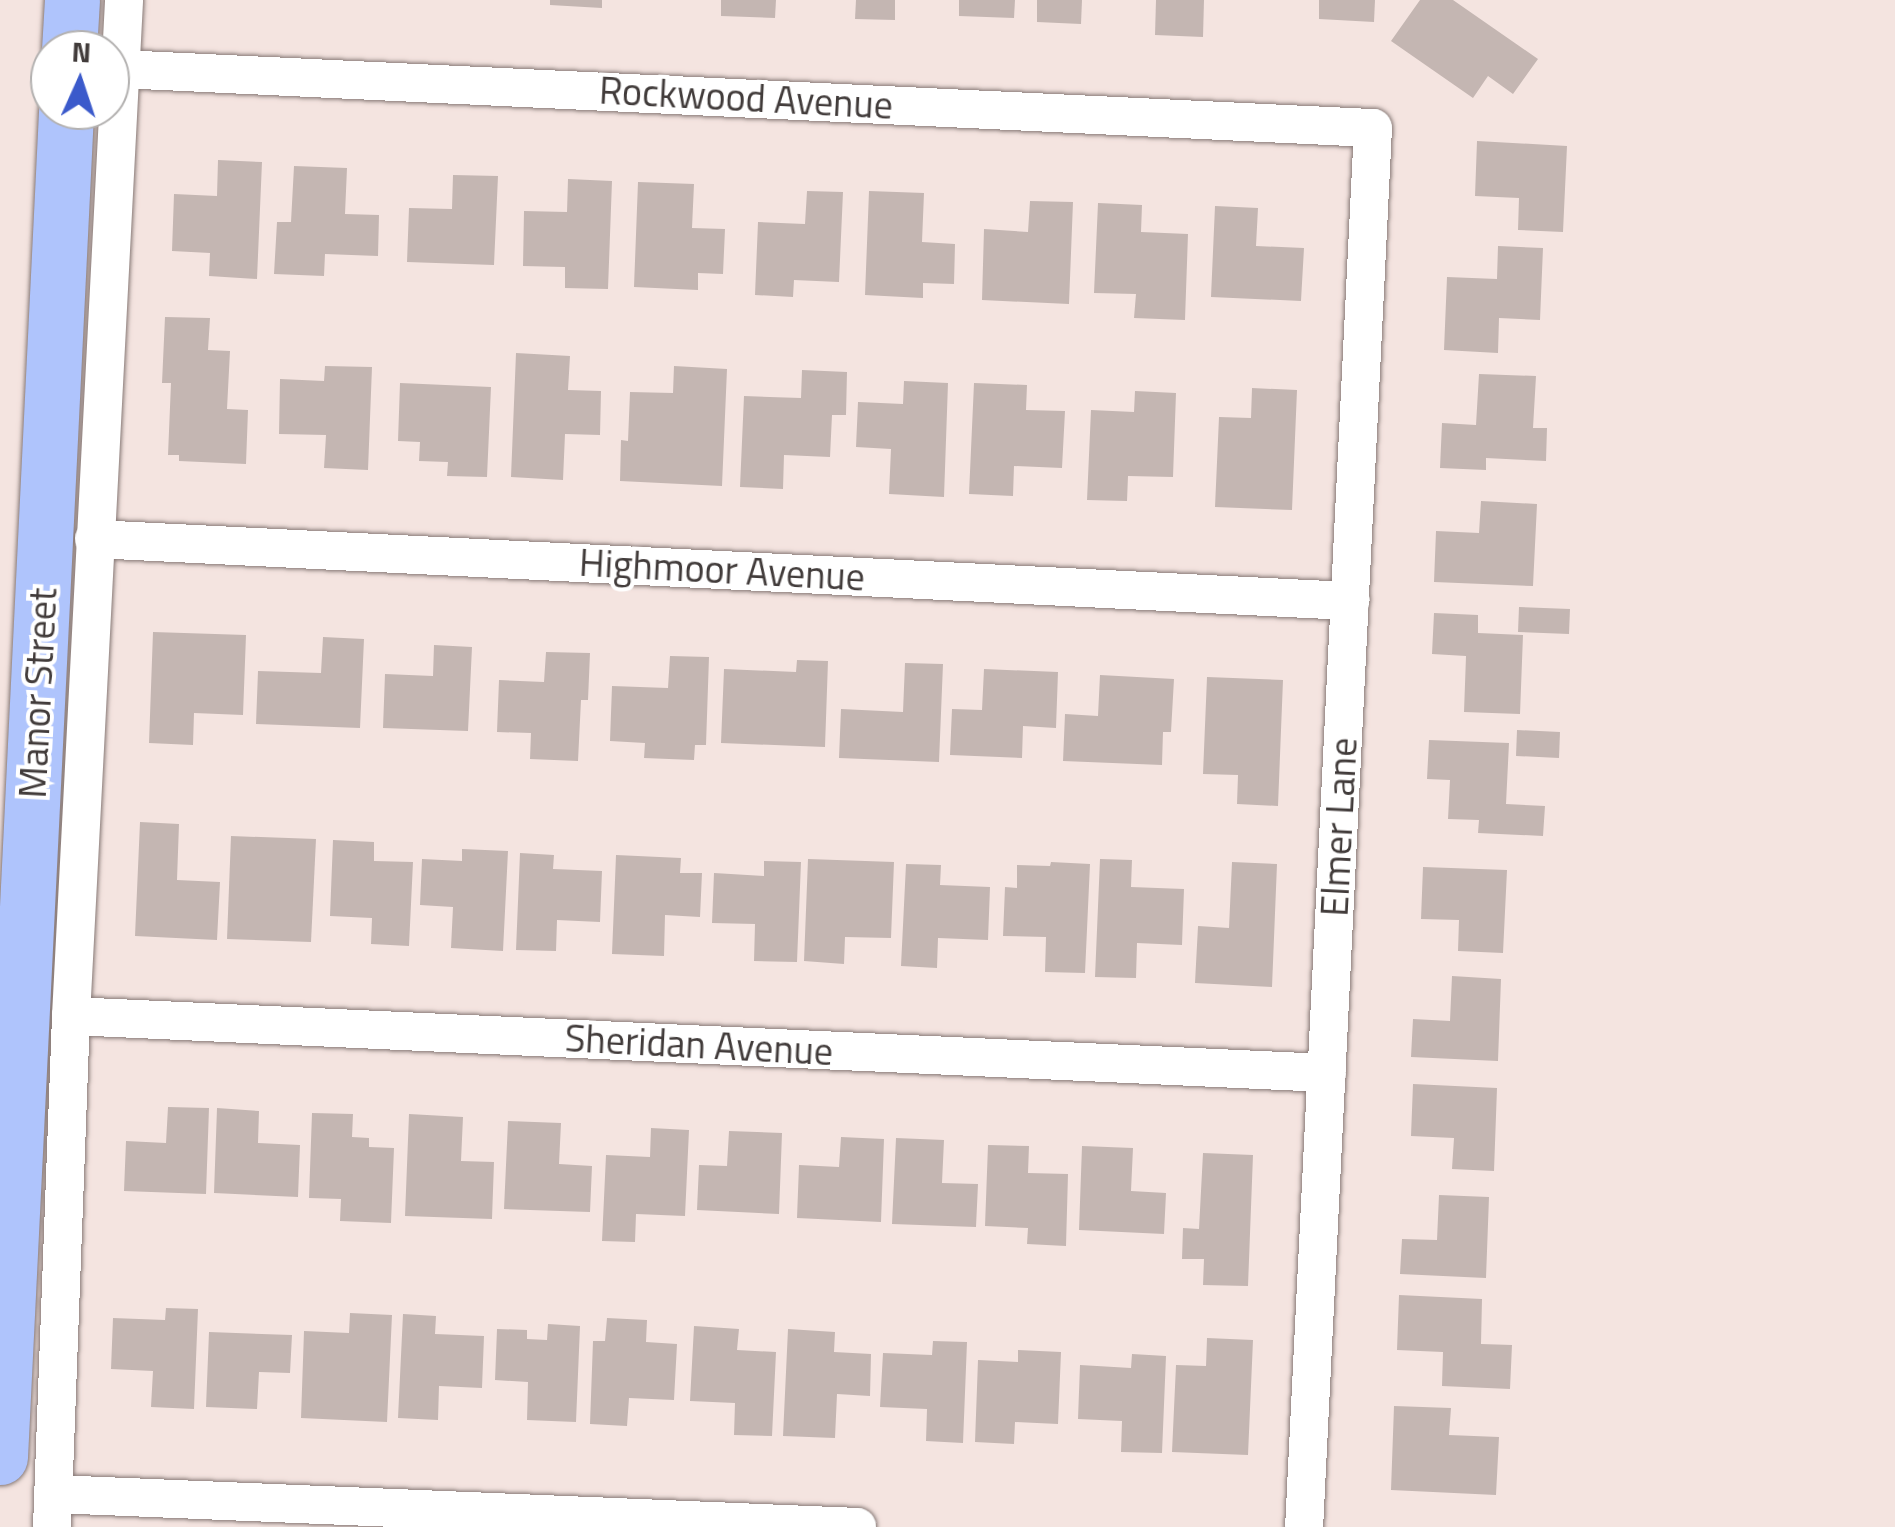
<!DOCTYPE html>
<style>
body{margin:0}
#map{position:relative;width:1895px;height:1527px;overflow:hidden;background:#f4e4e0;font-family:"Titillium Web",sans-serif}
div>[style]{position:absolute}
.building>*{inset:0;background:#c4b6b2}
.roads{filter:drop-shadow(0 0 2px #877976) drop-shadow(0 0 2px #877976)}
.minor>*{height:38px;margin:-19px;padding:0 19px;transform-origin:19px;border-radius:19px;background:#fff}
.primary>*{height:55px;margin:-27.5px;padding:0 27.5px;transform-origin:27.5px;border-radius:27.5px;background:#afc4fc}
span{translate:-50% -50%;white-space:nowrap;text-align:center;line-height:1.15;-webkit-text-stroke:8px #fff;paint-order:stroke}
.street-label{font-size:38px;color:#413b3a}
.north{position:absolute;left:30px;top:30px;width:100px;height:100px;box-sizing:border-box;background:#fff;border:2px solid #b3b1b0;border-radius:50%;rotate:3deg;font-size:28px;font-weight:700;line-height:40px;text-align:center;color:#413b3a}
.north::after{content:'';display:block;margin:auto;width:35px;height:45px;background:#3b5acb;clip-path:polygon(50% 0,100% 100%,50% 72%,0 100%)}
</style>
<div id="map">
<div class="building">
<div style="clip-path:polygon(550px 0,602px 0,602px 8px,550px 5px)"></div>
<div style="clip-path:polygon(721px 0,776px 0,775px 18px,721px 16px)"></div>
<div style="clip-path:polygon(856px 0,895px 0,895px 20px,855px 19px)"></div>
<div style="clip-path:polygon(959px 0,1015px 0,1014px 18px,959px 16px)"></div>
<div style="clip-path:polygon(1037px 0,1082px 0,1081px 24px,1037px 22px)"></div>
<div style="clip-path:polygon(1156px 0,1204px 0,1203px 37px,1155px 35px)"></div>
<div style="clip-path:polygon(1319px 0,1375px 0,1374px 22px,1319px 19px)"></div>
<div style="clip-path:polygon(1420px 0,1453px 0,1538px 59px,1513px 94px,1488px 76px,1473px 98px,1391px 41px)"></div>
<div style="clip-path:polygon(1477px 141px,1567px 146px,1563px 232px,1518px 230px,1519px 198px,1475px 196px)"></div>
<div style="clip-path:polygon(218px 160px,262px 162px,257px 279px,209px 276px,210px 253px,172px 251px,174px 194px,217px 196px)"></div>
<div style="clip-path:polygon(294px 166px,347px 168px,345px 214px,379px 215px,378px 256px,325px 254px,324px 276px,274px 274px,277px 222px,291px 222px)"></div>
<div style="clip-path:polygon(453px 175px,498px 176px,494px 265px,407px 262px,409px 208px,452px 209px)"></div>
<div style="clip-path:polygon(568px 179px,612px 181px,608px 289px,565px 288px,565px 267px,523px 266px,524px 211px,567px 212px)"></div>
<div style="clip-path:polygon(638px 182px,694px 184px,692px 228px,725px 229px,723px 274px,698px 273px,698px 290px,634px 287px)"></div>
<div style="clip-path:polygon(807px 191px,843px 192px,839px 282px,794px 280px,793px 297px,755px 295px,758px 222px,805px 224px)"></div>
<div style="clip-path:polygon(869px 191px,924px 193px,922px 242px,955px 244px,954px 284px,923px 283px,923px 298px,865px 295px)"></div>
<div style="clip-path:polygon(1030px 201px,1073px 202px,1069px 304px,982px 300px,984px 229px,1028px 232px)"></div>
<div style="clip-path:polygon(1098px 203px,1142px 205px,1141px 232px,1188px 234px,1185px 320px,1134px 318px,1136px 294px,1094px 293px)"></div>
<div style="clip-path:polygon(1215px 206px,1258px 208px,1256px 246px,1304px 248px,1301px 301px,1211px 297px)"></div>
<div style="clip-path:polygon(1498px 246px,1543px 248px,1540px 320px,1499px 318px,1498px 353px,1444px 350px,1447px 277px,1497px 279px)"></div>
<div style="clip-path:polygon(165px 317px,210px 318px,208px 350px,230px 351px,227px 409px,248px 410px,246px 464px,179px 461px,179px 455px,168px 455px,171px 383px,162px 383px)"></div>
<div style="clip-path:polygon(516px 353px,570px 356px,568px 390px,601px 391px,600px 435px,565px 434px,563px 480px,511px 477px)"></div>
<div style="clip-path:polygon(325px 366px,372px 367px,368px 470px,324px 468px,326px 435px,279px 434px,280px 379px,324px 381px)"></div>
<div style="clip-path:polygon(674px 366px,727px 369px,722px 486px,620px 481px,621px 440px,628px 441px,630px 392px,673px 393px)"></div>
<div style="clip-path:polygon(802px 370px,847px 372px,846px 415px,832px 415px,830px 457px,784px 455px,783px 489px,740px 487px,744px 396px,801px 398px)"></div>
<div style="clip-path:polygon(1479px 374px,1536px 376px,1533px 428px,1547px 428px,1546px 461px,1486px 458px,1486px 470px,1440px 468px,1442px 423px,1476px 425px)"></div>
<div style="clip-path:polygon(904px 381px,948px 383px,944px 497px,889px 494px,891px 449px,856px 447px,858px 402px,903px 404px)"></div>
<div style="clip-path:polygon(400px 383px,491px 387px,487px 477px,447px 476px,448px 462px,419px 461px,420px 442px,398px 441px)"></div>
<div style="clip-path:polygon(974px 383px,1027px 385px,1026px 410px,1065px 411px,1062px 468px,1014px 466px,1013px 496px,969px 494px)"></div>
<div style="clip-path:polygon(1252px 388px,1297px 390px,1292px 510px,1215px 507px,1219px 417px,1251px 418px)"></div>
<div style="clip-path:polygon(1135px 391px,1176px 393px,1173px 477px,1128px 476px,1127px 501px,1087px 500px,1091px 410px,1134px 412px)"></div>
<div style="clip-path:polygon(1481px 501px,1537px 504px,1533px 586px,1434px 582px,1436px 531px,1479px 533px)"></div>
<div style="clip-path:polygon(1519px 607px,1570px 609px,1569px 634px,1518px 632px)"></div>
<div style="clip-path:polygon(1434px 613px,1478px 615px,1478px 633px,1523px 635px,1520px 714px,1464px 712px,1466px 656px,1432px 654px)"></div>
<div style="clip-path:polygon(153px 632px,246px 635px,243px 715px,194px 713px,193px 745px,149px 743px)"></div>
<div style="clip-path:polygon(323px 637px,364px 639px,360px 728px,256px 724px,258px 671px,321px 673px)"></div>
<div style="clip-path:polygon(434px 645px,472px 647px,468px 731px,383px 728px,385px 674px,433px 676px)"></div>
<div style="clip-path:polygon(546px 652px,590px 653px,588px 700px,581px 700px,578px 761px,530px 759px,531px 733px,497px 732px,499px 680px,544px 682px)"></div>
<div style="clip-path:polygon(670px 656px,709px 657px,706px 745px,695px 745px,694px 760px,644px 758px,645px 743px,610px 741px,612px 686px,668px 688px)"></div>
<div style="clip-path:polygon(797px 660px,828px 661px,825px 747px,721px 743px,724px 669px,796px 672px)"></div>
<div style="clip-path:polygon(905px 663px,943px 664px,939px 762px,839px 758px,841px 709px,903px 712px)"></div>
<div style="clip-path:polygon(984px 669px,1058px 672px,1056px 728px,1023px 726px,1022px 758px,950px 755px,952px 709px,982px 710px)"></div>
<div style="clip-path:polygon(1100px 675px,1174px 679px,1171px 732px,1163px 732px,1162px 765px,1063px 761px,1065px 714px,1098px 716px)"></div>
<div style="clip-path:polygon(1207px 677px,1283px 680px,1278px 806px,1237px 804px,1238px 775px,1203px 774px)"></div>
<div style="clip-path:polygon(1517px 730px,1560px 732px,1559px 758px,1516px 756px)"></div>
<div style="clip-path:polygon(1429px 740px,1509px 743px,1506px 804px,1545px 806px,1543px 836px,1478px 833px,1479px 820px,1448px 819px,1450px 780px,1427px 779px)"></div>
<div style="clip-path:polygon(140px 822px,179px 824px,177px 880px,220px 882px,217px 940px,135px 936px)"></div>
<div style="clip-path:polygon(231px 836px,316px 839px,311px 942px,227px 939px)"></div>
<div style="clip-path:polygon(333px 840px,374px 842px,374px 861px,413px 862px,409px 946px,371px 944px,372px 918px,330px 916px)"></div>
<div style="clip-path:polygon(462px 849px,508px 851px,503px 951px,451px 948px,453px 907px,420px 905px,422px 859px,462px 861px)"></div>
<div style="clip-path:polygon(520px 853px,554px 855px,553px 869px,602px 871px,600px 922px,557px 920px,556px 951px,516px 950px)"></div>
<div style="clip-path:polygon(616px 855px,681px 858px,680px 873px,702px 873px,700px 917px,665px 915px,664px 956px,612px 954px)"></div>
<div style="clip-path:polygon(808px 859px,894px 862px,891px 938px,845px 937px,844px 964px,804px 961px)"></div>
<div style="clip-path:polygon(1100px 859px,1132px 860px,1131px 887px,1184px 889px,1182px 945px,1137px 943px,1136px 978px,1095px 977px)"></div>
<div style="clip-path:polygon(764px 861px,801px 862px,797px 962px,754px 961px,755px 924px,712px 923px,714px 873px,764px 876px)"></div>
<div style="clip-path:polygon(1051px 862px,1090px 864px,1085px 973px,1045px 972px,1046px 937px,1003px 936px,1005px 887px,1017px 888px,1017px 865px,1050px 866px)"></div>
<div style="clip-path:polygon(1232px 862px,1277px 864px,1272px 987px,1195px 983px,1198px 926px,1229px 928px)"></div>
<div style="clip-path:polygon(906px 864px,941px 865px,940px 885px,990px 887px,988px 940px,938px 938px,937px 968px,901px 966px)"></div>
<div style="clip-path:polygon(1423px 867px,1507px 870px,1503px 953px,1458px 951px,1459px 920px,1421px 919px)"></div>
<div style="clip-path:polygon(1452px 976px,1501px 979px,1498px 1061px,1411px 1057px,1413px 1019px,1450px 1021px)"></div>
<div style="clip-path:polygon(1413px 1084px,1497px 1088px,1494px 1171px,1452px 1169px,1454px 1138px,1411px 1136px)"></div>
<div style="clip-path:polygon(168px 1107px,209px 1108px,206px 1194px,124px 1191px,126px 1141px,166px 1143px)"></div>
<div style="clip-path:polygon(217px 1108px,259px 1111px,258px 1143px,300px 1145px,298px 1197px,214px 1193px)"></div>
<div style="clip-path:polygon(312px 1113px,353px 1114px,352px 1137px,369px 1138px,369px 1147px,394px 1148px,391px 1223px,340px 1221px,341px 1199px,309px 1198px)"></div>
<div style="clip-path:polygon(409px 1114px,463px 1117px,461px 1161px,494px 1162px,492px 1219px,405px 1216px)"></div>
<div style="clip-path:polygon(508px 1121px,561px 1123px,559px 1164px,592px 1166px,590px 1212px,504px 1209px)"></div>
<div style="clip-path:polygon(651px 1128px,689px 1130px,685px 1216px,636px 1214px,635px 1242px,602px 1241px,606px 1155px,650px 1157px)"></div>
<div style="clip-path:polygon(729px 1131px,782px 1133px,779px 1214px,697px 1210px,699px 1165px,727px 1166px)"></div>
<div style="clip-path:polygon(841px 1137px,884px 1139px,881px 1222px,797px 1218px,799px 1165px,839px 1167px)"></div>
<div style="clip-path:polygon(896px 1138px,944px 1140px,942px 1183px,978px 1184px,976px 1227px,892px 1224px)"></div>
<div style="clip-path:polygon(988px 1145px,1029px 1146px,1028px 1173px,1068px 1174px,1066px 1246px,1027px 1244px,1028px 1228px,985px 1226px)"></div>
<div style="clip-path:polygon(1082px 1146px,1133px 1148px,1131px 1191px,1166px 1193px,1164px 1234px,1079px 1230px)"></div>
<div style="clip-path:polygon(1203px 1153px,1253px 1155px,1248px 1286px,1203px 1285px,1204px 1259px,1182px 1259px,1183px 1228px,1199px 1229px)"></div>
<div style="clip-path:polygon(1439px 1195px,1489px 1197px,1486px 1278px,1400px 1274px,1402px 1239px,1437px 1240px)"></div>
<div style="clip-path:polygon(1399px 1295px,1482px 1299px,1481px 1344px,1512px 1345px,1510px 1389px,1442px 1386px,1443px 1352px,1397px 1350px)"></div>
<div style="clip-path:polygon(166px 1308px,198px 1309px,194px 1409px,151px 1407px,153px 1371px,111px 1369px,113px 1318px,165px 1320px)"></div>
<div style="clip-path:polygon(350px 1313px,392px 1315px,387px 1422px,301px 1418px,304px 1331px,349px 1333px)"></div>
<div style="clip-path:polygon(403px 1314px,436px 1316px,435px 1334px,484px 1336px,482px 1388px,439px 1386px,438px 1420px,398px 1418px)"></div>
<div style="clip-path:polygon(607px 1318px,647px 1320px,646px 1342px,677px 1344px,674px 1400px,629px 1398px,627px 1426px,590px 1424px,593px 1341px,605px 1341px)"></div>
<div style="clip-path:polygon(548px 1324px,580px 1326px,576px 1422px,527px 1420px,528px 1382px,495px 1380px,497px 1329px,527px 1330px,527px 1339px,547px 1340px)"></div>
<div style="clip-path:polygon(694px 1326px,739px 1329px,737px 1350px,776px 1352px,772px 1436px,734px 1435px,735px 1403px,690px 1401px)"></div>
<div style="clip-path:polygon(788px 1329px,835px 1332px,834px 1352px,871px 1354px,870px 1396px,837px 1394px,835px 1438px,783px 1436px)"></div>
<div style="clip-path:polygon(209px 1332px,292px 1335px,290px 1373px,259px 1372px,257px 1409px,206px 1407px)"></div>
<div style="clip-path:polygon(1207px 1338px,1253px 1340px,1248px 1455px,1172px 1452px,1176px 1365px,1206px 1366px)"></div>
<div style="clip-path:polygon(933px 1341px,967px 1342px,963px 1443px,926px 1441px,927px 1409px,880px 1407px,883px 1353px,932px 1355px)"></div>
<div style="clip-path:polygon(1018px 1350px,1061px 1352px,1058px 1424px,1015px 1422px,1014px 1444px,975px 1442px,978px 1360px,1018px 1362px)"></div>
<div style="clip-path:polygon(1132px 1354px,1166px 1356px,1162px 1453px,1121px 1452px,1122px 1421px,1078px 1419px,1080px 1365px,1131px 1368px)"></div>
<div style="clip-path:polygon(1394px 1406px,1451px 1408px,1449px 1435px,1499px 1437px,1496px 1495px,1391px 1490px)"></div>
</div>
<div class="roads">
<div class="minor">
<div style="left:120px;top:69px;width:1254px;rotate:2.7deg"></div>
<div style="left:1373px;top:128px;width:1401px;rotate:92.82deg"></div>
<div style="left:94px;top:539px;width:1258px;rotate:2.83deg"></div>
<div style="left:71px;top:1016px;width:1257px;rotate:2.6deg"></div>
<div style="left:54px;top:1494px;width:804px;rotate:2.35deg"></div>
<div style="left:52px;top:1527px;width:511px;rotate:-87.87deg"></div>
<div style="left:71px;top:1016px;width:1017px;rotate:-87.01deg"></div>
</div>
<div class="primary">
<div style="left:69px;top:50px;width:50px;rotate:-86.6deg"></div>
<div style="left:0;top:1457px;width:1349px;rotate:-87.19deg"></div>
</div>
</div>
<div class="street-label">
<span style="left:746px;top:98px;rotate:3deg">Rockwood Avenue</span>
<span style="left:722px;top:570px;rotate:3deg">Highmoor Avenue</span>
<span style="left:38px;top:693px;rotate:-87deg">Manor Street</span>
<span style="left:1339px;top:827px;rotate:-87deg">Elmer Lane</span>
<span style="left:699px;top:1045px;rotate:3deg">Sheridan Avenue</span>
</div>
<div class="north">N</div>
</div>
